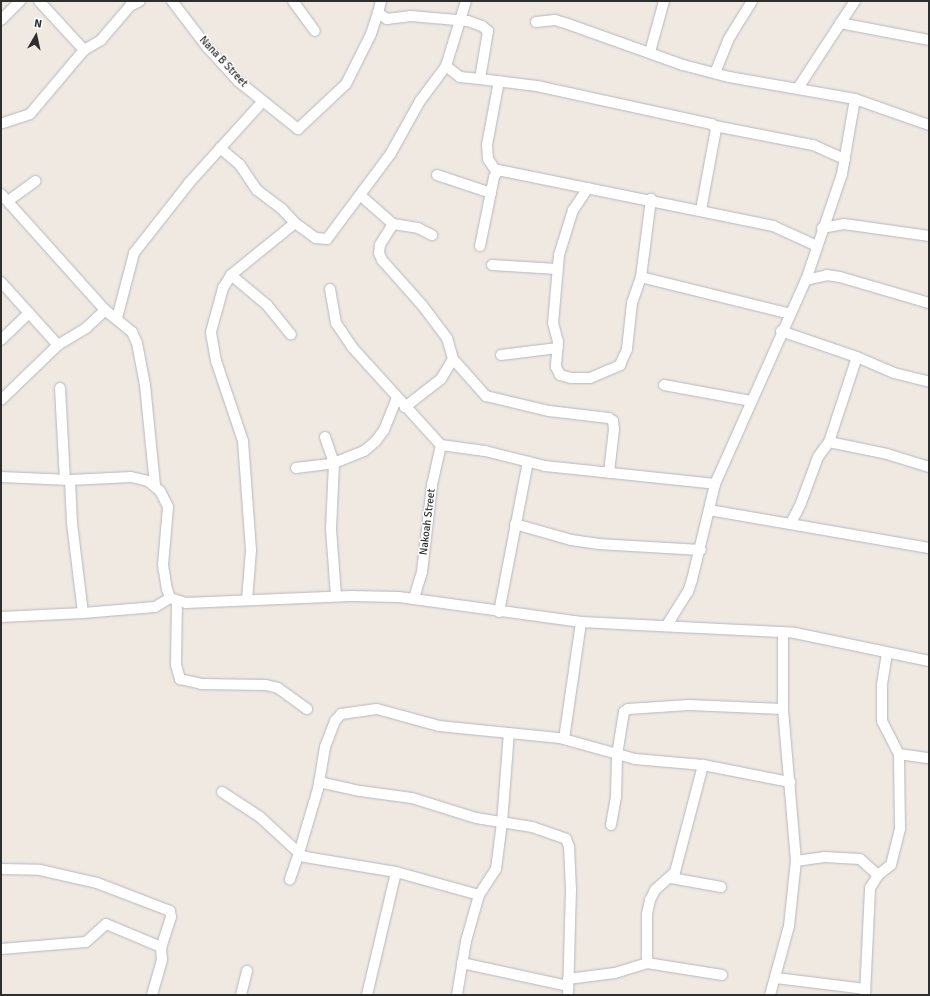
<!DOCTYPE html>
<style>
body{margin:0}
#map{position:relative;width:930px;height:996px;overflow:hidden;background:#efe9e1;font-family:Signika,sans-serif}
div>[style]{position:absolute}
.roads{filter:drop-shadow(0 0 1px #b4b7c1) drop-shadow(0 0 1px #b4b7c1)}
.minor>*{height:10px;margin:-5px;padding:0 5px;transform-origin:5px;border-radius:5px;background:#fff}
span{translate:-50% -50%;white-space:nowrap;text-align:center;line-height:1.15;-webkit-text-stroke:3px #fff;paint-order:stroke}
.street-label{font-size:11px;color:#2e2e2e}
.frame{position:absolute;inset:0;border:2px solid #2e2e2e;pointer-events:none}
.north{position:absolute;left:16px;top:16px;width:40px;height:40px;-webkit-text-stroke:3px #fff;paint-order:stroke;rotate:9deg;font-size:11px;font-weight:700;line-height:16px;text-align:center;color:#2e2e2e}
.north::after{content:'';display:block;margin:auto;width:14px;height:18px;background:#2e2e2e;clip-path:polygon(50% 0,100% 100%,50% 72%,0 100%)}
</style>
<div id="map">
<div class="roads">
<div class="minor">
<div style="left:39px;top:1px;width:67px;rotate:47.4deg"></div>
<div style="left:172px;top:1px;width:58px;rotate:52.7deg"></div>
<div style="left:207px;top:47px;width:46px;rotate:47.6deg"></div>
<div style="left:238px;top:81px;width:77px;rotate:38.7deg"></div>
<div style="left:298px;top:129px;width:66px;rotate:-43.2deg"></div>
<div style="left:346px;top:84px;width:56px;rotate:-63.4deg"></div>
<div style="left:371px;top:34px;width:22px;rotate:-72deg"></div>
<div style="left:293px;top:1px;width:37px;rotate:54deg"></div>
<div style="left:381px;top:1px;width:12px;rotate:104deg"></div>
<div style="left:378px;top:13px;width:11px;rotate:34deg"></div>
<div style="left:387px;top:19px;width:24px;rotate:-7deg"></div>
<div style="left:411px;top:16px;width:57px;rotate:5deg"></div>
<div style="left:468px;top:21px;width:15px;rotate:20deg"></div>
<div style="left:482px;top:26px;width:8px;rotate:40deg"></div>
<div style="left:488px;top:31px;width:49px;rotate:99.5deg"></div>
<div style="left:480px;top:79px;width:57px;rotate:7deg"></div>
<div style="left:537px;top:86px;width:179px;rotate:12.3deg"></div>
<div style="left:712px;top:124px;width:6px;rotate:51deg"></div>
<div style="left:716px;top:129px;width:82px;rotate:100.5deg"></div>
<div style="left:1px;top:20px;width:27px;rotate:-45deg"></div>
<div style="left:536px;top:22px;width:19px;rotate:-6deg"></div>
<div style="left:555px;top:20px;width:14px;rotate:17deg"></div>
<div style="left:568px;top:24px;width:122px;rotate:19.6deg"></div>
<div style="left:683px;top:65px;width:48px;rotate:14.6deg"></div>
<div style="left:729px;top:77px;width:128px;rotate:9.9deg"></div>
<div style="left:855px;top:99px;width:78px;rotate:19.4deg"></div>
<div style="left:840px;top:23px;width:91px;rotate:10.8deg"></div>
<div style="left:650px;top:52px;width:53px;rotate:-74.6deg"></div>
<div style="left:446px;top:66px;width:18px;rotate:38deg"></div>
<div style="left:460px;top:77px;width:20px;rotate:6deg"></div>
<div style="left:715px;top:73px;width:35px;rotate:-68deg"></div>
<div style="left:728px;top:40px;width:46px;rotate:-58.4deg"></div>
<div style="left:798px;top:88px;width:104px;rotate:-56.8deg"></div>
<div style="left:3px;top:123px;width:28px;rotate:-18deg"></div>
<div style="left:30px;top:114px;width:84px;rotate:-49.8deg"></div>
<div style="left:84px;top:50px;width:20px;rotate:-30deg"></div>
<div style="left:101px;top:40px;width:45px;rotate:-49.5deg"></div>
<div style="left:130px;top:6px;width:11px;rotate:-27deg"></div>
<div style="left:715px;top:126px;width:100px;rotate:11deg"></div>
<div style="left:813px;top:145px;width:35px;rotate:24deg"></div>
<div style="left:220px;top:148px;width:26px;rotate:40deg"></div>
<div style="left:240px;top:165px;width:30px;rotate:56deg"></div>
<div style="left:257px;top:190px;width:31px;rotate:37deg"></div>
<div style="left:282px;top:209px;width:19px;rotate:47deg"></div>
<div style="left:295px;top:223px;width:26px;rotate:36deg"></div>
<div style="left:316px;top:238px;width:11px;rotate:5deg"></div>
<div style="left:327px;top:239px;width:107px;rotate:-53.3deg"></div>
<div style="left:391px;top:153px;width:60px;rotate:-60.9deg"></div>
<div style="left:420px;top:101px;width:44px;rotate:-53.4deg"></div>
<div style="left:446px;top:66px;width:68px;rotate:-72.9deg"></div>
<div style="left:496px;top:171px;width:14px;rotate:-124deg"></div>
<div style="left:488px;top:159px;width:14px;rotate:-94deg"></div>
<div style="left:487px;top:145px;width:65px;rotate:-79.4deg"></div>
<div style="left:437px;top:175px;width:57px;rotate:18.4deg"></div>
<div style="left:588px;top:188px;width:27px;rotate:124deg"></div>
<div style="left:573px;top:210px;width:47px;rotate:107.3deg"></div>
<div style="left:559px;top:255px;width:68px;rotate:95deg"></div>
<div style="left:553px;top:323px;width:20px;rotate:75deg"></div>
<div style="left:558px;top:342px;width:25px;rotate:95deg"></div>
<div style="left:556px;top:367px;width:9px;rotate:63deg"></div>
<div style="left:560px;top:375px;width:11px;rotate:15deg"></div>
<div style="left:571px;top:378px;width:19px"></div>
<div style="left:590px;top:378px;width:33px;rotate:-23deg"></div>
<div style="left:620px;top:365px;width:17px;rotate:-66deg"></div>
<div style="left:627px;top:349px;width:46px;rotate:-83.8deg"></div>
<div style="left:632px;top:303px;width:28px;rotate:-71deg"></div>
<div style="left:641px;top:277px;width:154px;rotate:13.9deg"></div>
<div style="left:1px;top:194px;width:156px;rotate:48.1deg"></div>
<div style="left:105px;top:310px;width:35px;rotate:39deg"></div>
<div style="left:132px;top:332px;width:12px;rotate:66deg"></div>
<div style="left:137px;top:343px;width:43px;rotate:79.2deg"></div>
<div style="left:145px;top:385px;width:101px;rotate:84.3deg"></div>
<div style="left:360px;top:195px;width:44px;rotate:41.3deg"></div>
<div style="left:393px;top:224px;width:25px;rotate:9deg"></div>
<div style="left:418px;top:228px;width:16px;rotate:27deg"></div>
<div style="left:8px;top:201px;width:34px;rotate:-36deg"></div>
<div style="left:393px;top:224px;width:25px;rotate:122deg"></div>
<div style="left:380px;top:245px;width:8px;rotate:97deg"></div>
<div style="left:379px;top:253px;width:8px;rotate:67deg"></div>
<div style="left:382px;top:260px;width:60px;rotate:48.4deg"></div>
<div style="left:422px;top:305px;width:41px;rotate:52.9deg"></div>
<div style="left:447px;top:338px;width:22px;rotate:74deg"></div>
<div style="left:453px;top:359px;width:23px;rotate:121deg"></div>
<div style="left:441px;top:379px;width:46px;rotate:142.1deg"></div>
<div style="left:822px;top:228px;width:22px;rotate:-10deg"></div>
<div style="left:844px;top:224px;width:86px;rotate:8deg"></div>
<div style="left:480px;top:246px;width:70px;rotate:-78.5deg"></div>
<div style="left:494px;top:177px;width:8px;rotate:-60deg"></div>
<div style="left:498px;top:170px;width:281px;rotate:11.5deg"></div>
<div style="left:773px;top:226px;width:48px;rotate:24.4deg"></div>
<div style="left:492px;top:265px;width:65px;rotate:3.5deg"></div>
<div style="left:231px;top:275px;width:47px;rotate:39.8deg"></div>
<div style="left:267px;top:305px;width:38px;rotate:51deg"></div>
<div style="left:641px;top:277px;width:79px;rotate:-82.7deg"></div>
<div style="left:806px;top:280px;width:22px;rotate:-13deg"></div>
<div style="left:827px;top:275px;width:13px;rotate:9deg"></div>
<div style="left:840px;top:277px;width:93px;rotate:16.3deg"></div>
<div style="left:1px;top:282px;width:85px;rotate:47.9deg"></div>
<div style="left:330px;top:289px;width:35px;rotate:80deg"></div>
<div style="left:336px;top:323px;width:29px;rotate:56deg"></div>
<div style="left:352px;top:347px;width:132px;rotate:47.8deg"></div>
<div style="left:441px;top:445px;width:44px;rotate:7.8deg"></div>
<div style="left:485px;top:451px;width:62px;rotate:14deg"></div>
<div style="left:545px;top:466px;width:171px;rotate:6deg"></div>
<div style="left:117px;top:318px;width:67px;rotate:-75.3deg"></div>
<div style="left:134px;top:253px;width:89px;rotate:-51.8deg"></div>
<div style="left:189px;top:183px;width:110px;rotate:-47.9deg"></div>
<div style="left:781px;top:331px;width:80px;rotate:18.9deg"></div>
<div style="left:857px;top:357px;width:40px;rotate:23.4deg"></div>
<div style="left:894px;top:373px;width:36px;rotate:14deg"></div>
<div style="left:1px;top:340px;width:39px;rotate:-44deg"></div>
<div style="left:501px;top:355px;width:57px;rotate:-7deg"></div>
<div style="left:453px;top:359px;width:50px;rotate:48.3deg"></div>
<div style="left:486px;top:396px;width:65px;rotate:13.4deg"></div>
<div style="left:549px;top:411px;width:60px;rotate:6.7deg"></div>
<div style="left:609px;top:418px;width:5px;rotate:37deg"></div>
<div style="left:613px;top:421px;width:8px;rotate:83deg"></div>
<div style="left:614px;top:429px;width:44px;rotate:96.5deg"></div>
<div style="left:664px;top:385px;width:88px;rotate:10.4deg"></div>
<div style="left:60px;top:388px;width:92px;rotate:86.9deg"></div>
<div style="left:1px;top:400px;width:79px;rotate:-44deg"></div>
<div style="left:58px;top:345px;width:33px;rotate:-31deg"></div>
<div style="left:86px;top:328px;width:26px;rotate:-43deg"></div>
<div style="left:325px;top:437px;width:28px;rotate:71deg"></div>
<div style="left:334px;top:463px;width:66px;rotate:92.6deg"></div>
<div style="left:331px;top:529px;width:67px;rotate:85.7deg"></div>
<div style="left:829px;top:442px;width:89px;rotate:-71.8deg"></div>
<div style="left:296px;top:468px;width:38px;rotate:-7deg"></div>
<div style="left:334px;top:463px;width:32px;rotate:-22deg"></div>
<div style="left:364px;top:451px;width:14px;rotate:-39deg"></div>
<div style="left:375px;top:442px;width:15px;rotate:-53deg"></div>
<div style="left:384px;top:430px;width:35px;rotate:-68deg"></div>
<div style="left:1px;top:477px;width:69px;rotate:2.5deg"></div>
<div style="left:70px;top:480px;width:61px;rotate:-2.8deg"></div>
<div style="left:131px;top:477px;width:17px;rotate:13deg"></div>
<div style="left:148px;top:481px;width:16px;rotate:40deg"></div>
<div style="left:160px;top:491px;width:18px;rotate:63deg"></div>
<div style="left:168px;top:507px;width:58px;rotate:94.9deg"></div>
<div style="left:163px;top:565px;width:24px;rotate:81deg"></div>
<div style="left:167px;top:589px;width:9px;rotate:72deg"></div>
<div style="left:170px;top:598px;width:17px;rotate:17deg"></div>
<div style="left:186px;top:603px;width:165px;rotate:-2.4deg"></div>
<div style="left:351px;top:596px;width:48px;rotate:1.2deg"></div>
<div style="left:399px;top:597px;width:184px;rotate:7.8deg"></div>
<div style="left:581px;top:622px;width:214px;rotate:2.9deg"></div>
<div style="left:795px;top:633px;width:137px;rotate:11.8deg"></div>
<div style="left:709px;top:510px;width:223px;rotate:9.8deg"></div>
<div style="left:791px;top:523px;width:22px;rotate:-63deg"></div>
<div style="left:801px;top:503px;width:49px;rotate:-69.7deg"></div>
<div style="left:818px;top:457px;width:19px;rotate:-54deg"></div>
<div style="left:829px;top:442px;width:59px;rotate:11.7deg"></div>
<div style="left:887px;top:454px;width:44px;rotate:17.2deg"></div>
<div style="left:515px;top:524px;width:58px;rotate:15.9deg"></div>
<div style="left:571px;top:540px;width:27px;rotate:8deg"></div>
<div style="left:598px;top:544px;width:103px;rotate:3.3deg"></div>
<div style="left:414px;top:598px;width:27px;rotate:-73deg"></div>
<div style="left:422px;top:572px;width:88px;rotate:-83.4deg"></div>
<div style="left:432px;top:485px;width:41px;rotate:-77.3deg"></div>
<div style="left:247px;top:600px;width:50px;rotate:-85.4deg"></div>
<div style="left:251px;top:550px;width:109px;rotate:-94.2deg"></div>
<div style="left:243px;top:441px;width:84px;rotate:-108.6deg"></div>
<div style="left:216px;top:361px;width:29px;rotate:-100deg"></div>
<div style="left:211px;top:332px;width:46px;rotate:-74.7deg"></div>
<div style="left:223px;top:288px;width:15px;rotate:-58deg"></div>
<div style="left:231px;top:275px;width:82px;rotate:-39.1deg"></div>
<div style="left:177px;top:601px;width:64px;rotate:90.9deg"></div>
<div style="left:176px;top:665px;width:15px;rotate:74deg"></div>
<div style="left:180px;top:679px;width:22px;rotate:13deg"></div>
<div style="left:201px;top:684px;width:65px;rotate:0.9deg"></div>
<div style="left:266px;top:685px;width:12px;rotate:14deg"></div>
<div style="left:278px;top:688px;width:36px;rotate:36deg"></div>
<div style="left:499px;top:612px;width:153px;rotate:-79.1deg"></div>
<div style="left:83px;top:613px;width:72px;rotate:-4.8deg"></div>
<div style="left:155px;top:607px;width:17px;rotate:-31deg"></div>
<div style="left:1px;top:617px;width:82px;rotate:-2.8deg"></div>
<div style="left:83px;top:613px;width:91px;rotate:-97deg"></div>
<div style="left:72px;top:523px;width:43px;rotate:-92.7deg"></div>
<div style="left:667px;top:625px;width:39px;rotate:-58deg"></div>
<div style="left:688px;top:592px;width:13px;rotate:-72deg"></div>
<div style="left:692px;top:580px;width:99px;rotate:-76.5deg"></div>
<div style="left:715px;top:484px;width:223px;rotate:-66deg"></div>
<div style="left:806px;top:280px;width:112px;rotate:-71.2deg"></div>
<div style="left:842px;top:174px;width:76px;rotate:-80.2deg"></div>
<div style="left:887px;top:653px;width:33px;rotate:99deg"></div>
<div style="left:882px;top:686px;width:35px;rotate:90deg"></div>
<div style="left:882px;top:721px;width:37px;rotate:63deg"></div>
<div style="left:899px;top:754px;width:30px;rotate:8deg"></div>
<div style="left:564px;top:739px;width:118px;rotate:-81.7deg"></div>
<div style="left:319px;top:782px;width:42px;rotate:12.4deg"></div>
<div style="left:360px;top:791px;width:52px;rotate:7.7deg"></div>
<div style="left:412px;top:798px;width:67px;rotate:17.4deg"></div>
<div style="left:476px;top:818px;width:57px;rotate:9.1deg"></div>
<div style="left:532px;top:827px;width:36px;rotate:19deg"></div>
<div style="left:566px;top:839px;width:9px;rotate:69deg"></div>
<div style="left:569px;top:847px;width:42px;rotate:87.3deg"></div>
<div style="left:571px;top:889px;width:106px;rotate:91.6deg"></div>
<div style="left:222px;top:792px;width:45px;rotate:33.3deg"></div>
<div style="left:260px;top:817px;width:53px;rotate:42.7deg"></div>
<div style="left:299px;top:853px;width:28px;rotate:109deg"></div>
<div style="left:611px;top:825px;width:28px;rotate:-80deg"></div>
<div style="left:616px;top:797px;width:42px;rotate:-88.6deg"></div>
<div style="left:617px;top:755px;width:44px;rotate:-80.8deg"></div>
<div style="left:624px;top:712px;width:5px;rotate:-37deg"></div>
<div style="left:628px;top:709px;width:61px;rotate:-3.8deg"></div>
<div style="left:689px;top:705px;width:94px;rotate:2.4deg"></div>
<div style="left:796px;top:861px;width:28px;rotate:-8deg"></div>
<div style="left:824px;top:857px;width:36px;rotate:3deg"></div>
<div style="left:860px;top:859px;width:24px;rotate:42deg"></div>
<div style="left:1px;top:869px;width:39px;rotate:1deg"></div>
<div style="left:40px;top:870px;width:58px;rotate:12.8deg"></div>
<div style="left:97px;top:883px;width:78px;rotate:21deg"></div>
<div style="left:170px;top:911px;width:6px;rotate:81deg"></div>
<div style="left:171px;top:917px;width:32px;rotate:108deg"></div>
<div style="left:161px;top:947px;width:13px;rotate:86deg"></div>
<div style="left:162px;top:960px;width:36px;rotate:106deg"></div>
<div style="left:671px;top:878px;width:51px;rotate:10.2deg"></div>
<div style="left:479px;top:895px;width:86px;rotate:-164.5deg"></div>
<div style="left:396px;top:872px;width:92px;rotate:-170.6deg"></div>
<div style="left:305px;top:857px;width:7px;rotate:-146deg"></div>
<div style="left:299px;top:853px;width:67px;rotate:-73.5deg"></div>
<div style="left:318px;top:789px;width:43px;rotate:-80.5deg"></div>
<div style="left:325px;top:747px;width:28px;rotate:-69deg"></div>
<div style="left:335px;top:721px;width:9px;rotate:-49deg"></div>
<div style="left:341px;top:714px;width:36px;rotate:-8deg"></div>
<div style="left:377px;top:709px;width:64px;rotate:15.3deg"></div>
<div style="left:439px;top:726px;width:122px;rotate:5.7deg"></div>
<div style="left:560px;top:738px;width:78px;rotate:15.6deg"></div>
<div style="left:635px;top:759px;width:68px;rotate:5deg"></div>
<div style="left:703px;top:765px;width:89px;rotate:11.1deg"></div>
<div style="left:1px;top:949px;width:85px;rotate:-4.7deg"></div>
<div style="left:86px;top:942px;width:27px;rotate:-42deg"></div>
<div style="left:106px;top:924px;width:60px;rotate:22.7deg"></div>
<div style="left:462px;top:963px;width:108px;rotate:12.2deg"></div>
<div style="left:647px;top:963px;width:76px;rotate:9.1deg"></div>
<div style="left:776px;top:978px;width:90px;rotate:7deg"></div>
<div style="left:568px;top:979px;width:47px;rotate:-7.3deg"></div>
<div style="left:615px;top:973px;width:34px;rotate:-17deg"></div>
<div style="left:647px;top:963px;width:49px;rotate:-90deg"></div>
<div style="left:647px;top:914px;width:14px;rotate:-78deg"></div>
<div style="left:650px;top:900px;width:11px;rotate:-63deg"></div>
<div style="left:655px;top:890px;width:27px;rotate:-42deg"></div>
<div style="left:675px;top:872px;width:111px;rotate:-75.3deg"></div>
<div style="left:241px;top:995px;width:25px;rotate:-76deg"></div>
<div style="left:367px;top:995px;width:126px;rotate:-76.7deg"></div>
<div style="left:457px;top:995px;width:55px;rotate:-80.5deg"></div>
<div style="left:466px;top:941px;width:48px;rotate:-74.2deg"></div>
<div style="left:479px;top:895px;width:31px;rotate:-57deg"></div>
<div style="left:496px;top:869px;width:46px;rotate:-82.6deg"></div>
<div style="left:502px;top:823px;width:90px;rotate:-85.6deg"></div>
<div style="left:770px;top:995px;width:72px;rotate:-74.6deg"></div>
<div style="left:789px;top:926px;width:65px;rotate:-83.9deg"></div>
<div style="left:796px;top:861px;width:153px;rotate:-94.9deg"></div>
<div style="left:783px;top:709px;width:76px;rotate:-90deg"></div>
<div style="left:865px;top:995px;width:107px;rotate:-87.3deg"></div>
<div style="left:870px;top:888px;width:15px;rotate:-58deg"></div>
<div style="left:878px;top:875px;width:16px;rotate:-38deg"></div>
<div style="left:891px;top:865px;width:37px;rotate:-76deg"></div>
<div style="left:900px;top:829px;width:75px;rotate:-90.8deg"></div>
</div>
</div>
<div class="street-label">
<span style="left:223px;top:62px;rotate:47deg">Nana B Street</span>
<span style="left:428px;top:522px;rotate:-83deg">Nakoah Street</span>
</div>
<div class="frame"></div>
<div class="north">N</div>
</div>
